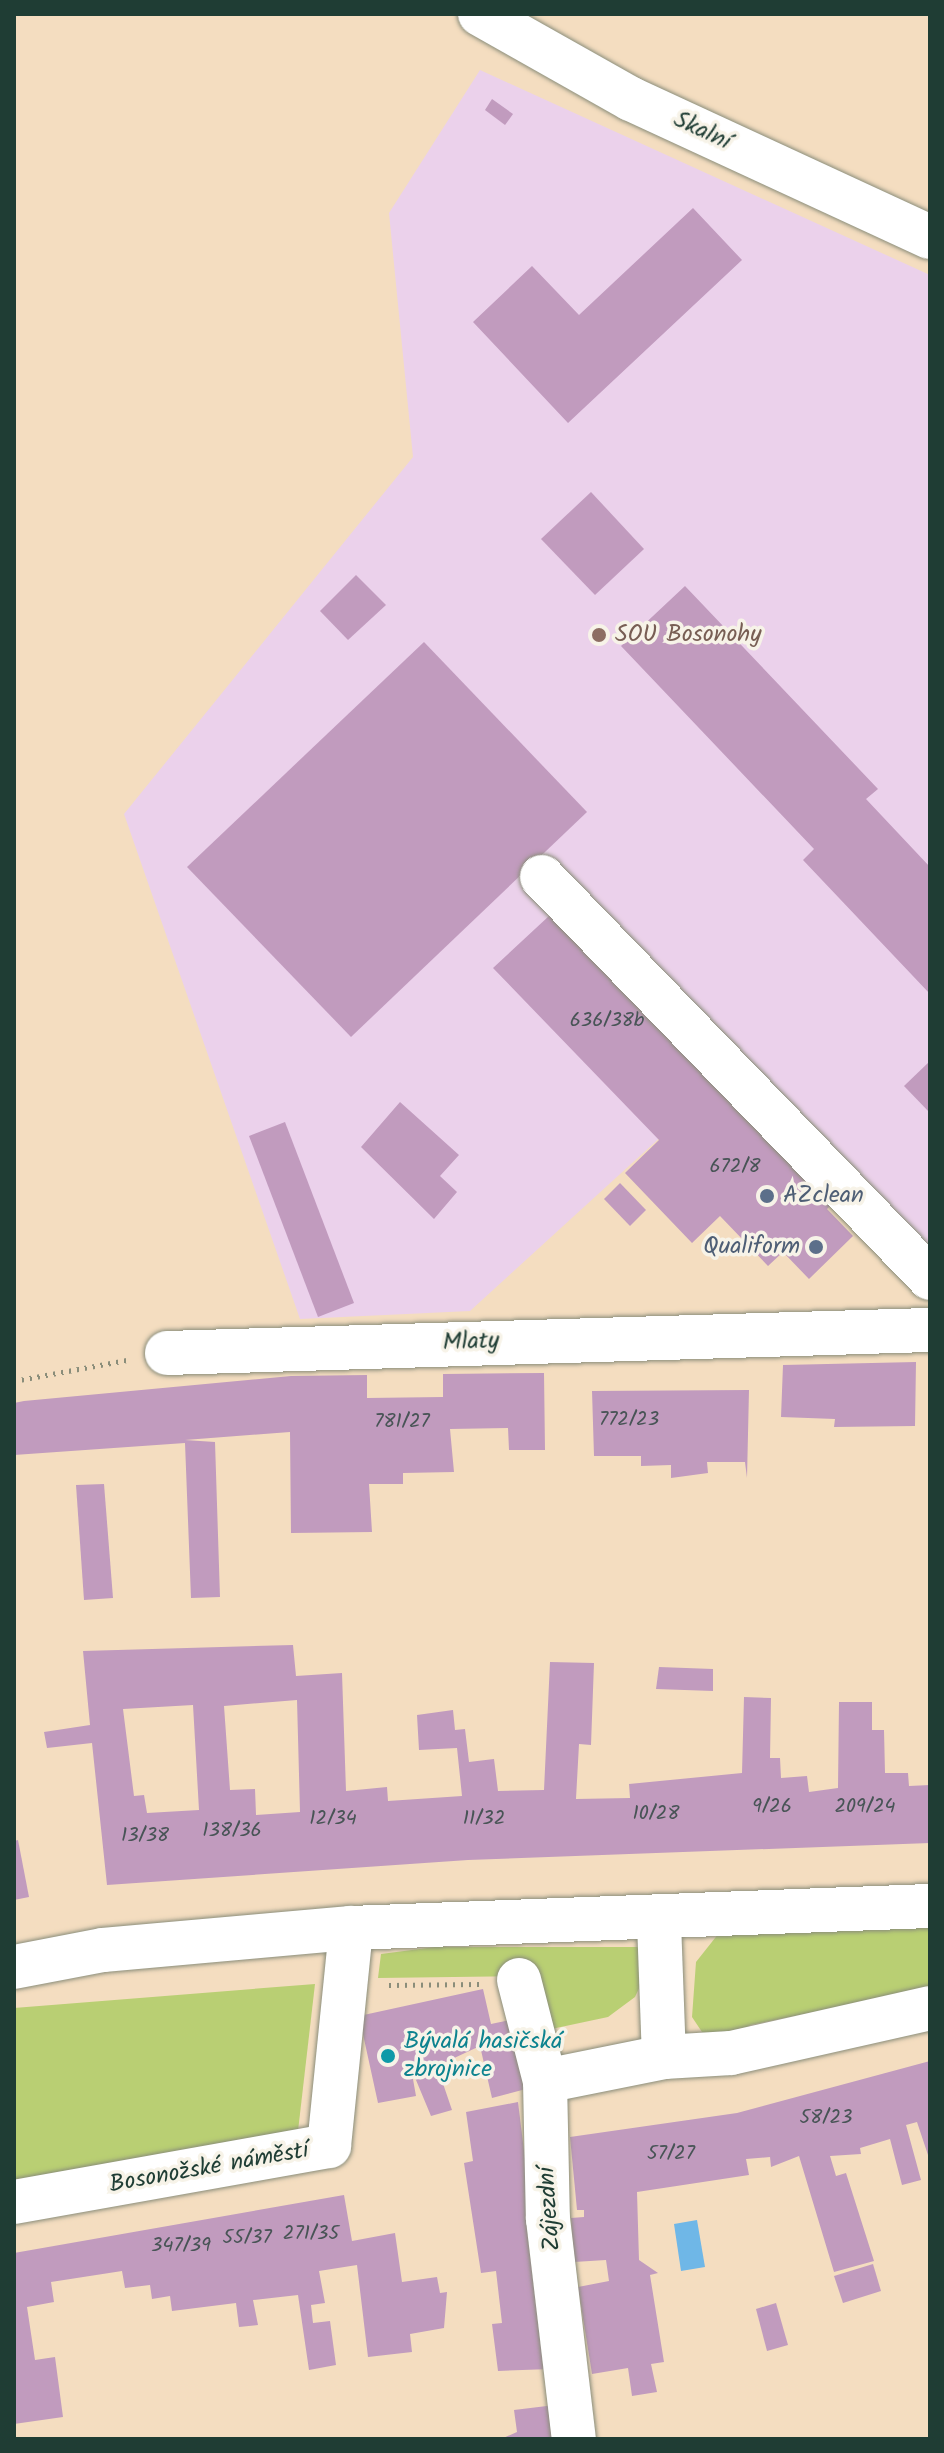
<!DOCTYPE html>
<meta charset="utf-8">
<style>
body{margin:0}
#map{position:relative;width:944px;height:2453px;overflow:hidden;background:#f4ddc0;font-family:Kalam,sans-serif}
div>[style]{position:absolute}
.built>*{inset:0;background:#ebd1eb}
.green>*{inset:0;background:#b9cf73}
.water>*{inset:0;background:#6fb7e7}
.building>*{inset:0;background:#c19bbe}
.path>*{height:5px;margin-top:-2.5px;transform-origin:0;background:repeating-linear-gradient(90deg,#8a8d7a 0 2px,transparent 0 8px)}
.roads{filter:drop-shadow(0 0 2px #8a8d7a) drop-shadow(0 0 2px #8a8d7a)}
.minor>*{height:44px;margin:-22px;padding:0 22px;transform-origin:22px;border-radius:22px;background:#fff}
.dots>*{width:22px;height:22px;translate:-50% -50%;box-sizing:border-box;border:4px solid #f7f3e8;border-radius:50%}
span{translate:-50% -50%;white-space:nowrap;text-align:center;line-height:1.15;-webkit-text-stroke:7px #f7f3e8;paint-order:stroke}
.number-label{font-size:20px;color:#485456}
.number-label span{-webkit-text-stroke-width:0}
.street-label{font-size:24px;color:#1f3d34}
.education-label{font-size:24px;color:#785e54}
.left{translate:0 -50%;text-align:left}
.service-label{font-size:24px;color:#4e5e75}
.right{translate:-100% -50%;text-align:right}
.culture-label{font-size:24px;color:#0d838f}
.frame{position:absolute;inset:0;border:16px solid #1f3d34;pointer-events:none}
</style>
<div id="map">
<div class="built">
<div style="clip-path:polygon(480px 70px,930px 275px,930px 1293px,722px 1081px,470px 1311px,300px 1319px,124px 814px,413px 457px,389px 213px)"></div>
</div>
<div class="green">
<div style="clip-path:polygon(930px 1924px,930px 1989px,750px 2025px,746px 2036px,732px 2042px,702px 2032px,692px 2017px,696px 1962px,719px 1933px)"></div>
<div style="clip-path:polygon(435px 1947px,644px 1947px,648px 1969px,635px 1997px,608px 2017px,542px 2031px,529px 1976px,378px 1978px,381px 1954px)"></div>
<div style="clip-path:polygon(315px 1984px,298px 2131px,14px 2183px,14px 2008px)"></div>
</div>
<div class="water">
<div style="clip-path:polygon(697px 2220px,705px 2267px,681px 2271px,674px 2224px)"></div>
</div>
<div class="building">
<div style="clip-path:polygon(492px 99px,513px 114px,505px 125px,485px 110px)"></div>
<div style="clip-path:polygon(693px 208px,742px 260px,568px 423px,473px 322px,532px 266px,579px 315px)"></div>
<div style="clip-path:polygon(591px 492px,644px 549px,595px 595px,541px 539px)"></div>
<div style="clip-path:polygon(356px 575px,386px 605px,348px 640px,320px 611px)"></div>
<div style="clip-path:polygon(685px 586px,878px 789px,866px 799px,930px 867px,930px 994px,803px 860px,814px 849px,621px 646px)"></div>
<div style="clip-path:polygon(424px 642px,587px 812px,351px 1037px,187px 867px)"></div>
<div style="clip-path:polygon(563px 903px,834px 1202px,827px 1209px,853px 1236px,809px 1279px,783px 1252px,768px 1266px,720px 1216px,692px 1243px,625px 1173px,659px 1140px,493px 968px)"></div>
<div style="clip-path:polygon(930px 1061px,930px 1113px,904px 1086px)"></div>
<div style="clip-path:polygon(400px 1102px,459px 1155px,440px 1176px,457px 1192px,434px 1219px,361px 1147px)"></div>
<div style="clip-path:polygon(285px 1122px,354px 1303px,318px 1317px,249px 1136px)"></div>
<div style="clip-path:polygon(620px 1183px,646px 1210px,630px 1226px,604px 1199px)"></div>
<div style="clip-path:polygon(916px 1362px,915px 1426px,834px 1427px,835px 1419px,781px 1417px,783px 1365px)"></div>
<div style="clip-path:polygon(544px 1373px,545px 1450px,509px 1450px,508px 1428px,450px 1429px,454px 1472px,403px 1473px,403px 1484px,369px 1484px,372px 1532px,291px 1533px,290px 1432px,185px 1440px,215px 1442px,220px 1597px,191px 1598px,185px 1443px,14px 1455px,14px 1403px,24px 1401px,291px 1376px,367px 1375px,367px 1398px,443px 1397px,443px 1374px)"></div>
<div style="clip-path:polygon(749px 1390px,747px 1478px,745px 1462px,707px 1462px,708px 1473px,671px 1478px,671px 1465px,641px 1466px,641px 1456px,594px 1456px,592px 1391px)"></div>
<div style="clip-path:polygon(104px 1484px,113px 1598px,84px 1600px,76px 1485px)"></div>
<div style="clip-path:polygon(evenodd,293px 1645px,296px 1676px,342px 1673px,346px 1791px,387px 1787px,388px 1801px,462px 1796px,457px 1748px,419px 1750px,417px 1715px,453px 1710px,455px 1730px,465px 1729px,469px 1762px,494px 1759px,498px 1791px,544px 1790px,550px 1662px,594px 1663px,591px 1745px,579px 1744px,576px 1799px,630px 1798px,629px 1784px,742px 1773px,744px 1697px,771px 1698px,770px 1758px,780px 1758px,781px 1778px,807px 1776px,809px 1792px,838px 1788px,839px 1702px,872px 1702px,872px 1730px,884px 1730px,885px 1773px,908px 1773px,909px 1786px,930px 1785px,930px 1843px,468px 1860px,107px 1885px,92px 1743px,47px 1748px,44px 1732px,90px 1725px,83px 1651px,293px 1645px,297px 1700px,300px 1812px,256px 1815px,255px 1789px,230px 1790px,224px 1706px,297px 1700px,293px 1645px,193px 1705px,199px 1810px,147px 1813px,144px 1795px,134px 1796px,123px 1709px,193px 1705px)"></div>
<div style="clip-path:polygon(659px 1667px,713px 1669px,713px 1691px,656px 1689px)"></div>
<div style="clip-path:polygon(18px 1840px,29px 1897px,14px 1900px,14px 1841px)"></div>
<div style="clip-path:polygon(483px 1989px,491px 2024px,510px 2020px,526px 2089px,492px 2098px,480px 2046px,437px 2066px,452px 2110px,431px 2116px,411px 2068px,416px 2096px,378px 2103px,359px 2016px)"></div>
<div style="clip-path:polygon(930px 2061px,930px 2161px,917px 2122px,906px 2125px,921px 2180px,902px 2185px,890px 2139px,860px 2148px,861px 2154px,830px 2156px,836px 2176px,846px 2173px,874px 2261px,834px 2272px,799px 2156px,771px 2167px,770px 2157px,746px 2159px,749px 2175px,637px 2192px,639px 2260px,658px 2273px,650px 2275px,664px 2362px,651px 2364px,657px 2392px,632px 2396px,628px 2368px,592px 2374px,578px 2287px,609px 2281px,606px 2260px,574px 2262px,571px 2218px,584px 2217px,584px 2210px,577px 2210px,570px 2137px,737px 2113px)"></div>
<div style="clip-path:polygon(518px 2102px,551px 2369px,498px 2371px,492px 2324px,502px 2323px,496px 2271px,481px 2273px,464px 2163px,473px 2161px,466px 2112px)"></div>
<div style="clip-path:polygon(344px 2195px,352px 2241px,395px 2233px,402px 2282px,437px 2277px,440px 2293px,447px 2292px,444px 2328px,410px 2334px,412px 2352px,368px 2357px,357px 2265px,319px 2271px,325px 2303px,311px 2305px,313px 2323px,330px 2321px,336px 2365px,309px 2370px,298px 2295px,253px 2300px,258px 2325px,239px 2327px,236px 2303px,172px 2311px,170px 2296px,152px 2299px,150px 2285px,125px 2288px,122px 2271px,51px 2282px,54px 2302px,27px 2307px,35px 2360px,55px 2357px,63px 2417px,14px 2424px,14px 2253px)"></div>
<div style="clip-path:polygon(873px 2264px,881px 2291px,843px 2303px,834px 2276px)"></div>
<div style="clip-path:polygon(776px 2303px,788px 2345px,767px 2351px,756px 2309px)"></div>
<div style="clip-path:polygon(555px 2405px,559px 2439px,501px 2439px,517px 2432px,514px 2410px)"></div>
</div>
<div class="path">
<div style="left:14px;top:1381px;width:115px;rotate:-10.5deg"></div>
<div style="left:389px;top:1985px;width:90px;rotate:-0.6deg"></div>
</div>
<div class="roads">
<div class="minor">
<div style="left:480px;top:14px;width:173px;rotate:29.4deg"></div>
<div style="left:631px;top:99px;width:329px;rotate:24.8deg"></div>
<div style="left:542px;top:877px;width:558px;rotate:45.94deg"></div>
<div style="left:167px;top:1353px;width:763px;rotate:-1.73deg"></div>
<div style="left:659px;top:1922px;width:135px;rotate:87.9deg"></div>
<div style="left:14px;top:1967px;width:91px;rotate:-10.8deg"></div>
<div style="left:103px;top:1950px;width:249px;rotate:-5.1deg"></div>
<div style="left:351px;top:1928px;width:579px;rotate:-2.18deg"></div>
<div style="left:519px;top:1980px;width:104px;rotate:75.6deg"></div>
<div style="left:545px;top:2081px;width:138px;rotate:88.8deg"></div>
<div style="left:548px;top:2219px;width:222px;rotate:83.3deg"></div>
<div style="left:545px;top:2081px;width:121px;rotate:-11.4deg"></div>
<div style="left:664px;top:2057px;width:67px;rotate:-3.4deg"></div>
<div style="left:731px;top:2053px;width:204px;rotate:-12.7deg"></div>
<div style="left:14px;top:2202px;width:320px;rotate:-10.1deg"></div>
<div style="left:329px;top:2146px;width:219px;rotate:-84.2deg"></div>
</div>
</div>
<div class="dots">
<div style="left:599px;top:635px;background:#8d6e63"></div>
<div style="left:767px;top:1196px;background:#5c6f8a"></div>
<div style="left:816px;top:1247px;background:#5c6f8a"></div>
<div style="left:388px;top:2056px;background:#0f9aa8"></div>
</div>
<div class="number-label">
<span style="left:607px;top:1021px">636/38b</span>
<span style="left:735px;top:1167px">672/8</span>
<span style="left:629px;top:1420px">772/23</span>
<span style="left:402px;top:1422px">781/27</span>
<span style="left:772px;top:1807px">9/26</span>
<span style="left:865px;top:1807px">209/24</span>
<span style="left:656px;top:1814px">10/28</span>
<span style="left:333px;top:1819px">12/34</span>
<span style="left:484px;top:1819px">11/32</span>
<span style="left:232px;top:1831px">138/36</span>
<span style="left:145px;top:1836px">13/38</span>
<span style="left:826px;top:2118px">58/23</span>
<span style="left:671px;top:2154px">57/27</span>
<span style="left:311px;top:2234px">271/35</span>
<span style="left:247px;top:2238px">55/37</span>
<span style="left:181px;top:2246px">347/39</span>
</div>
<div class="street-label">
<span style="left:702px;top:131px;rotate:25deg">Skalní</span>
<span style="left:471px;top:1342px;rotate:-2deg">Mlaty</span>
<span style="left:209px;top:2168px;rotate:-10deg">Bosonožské náměstí</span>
<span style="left:550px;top:2209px;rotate:-94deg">Zájezdní</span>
</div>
<div class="education-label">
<span class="left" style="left:615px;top:635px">SOU Bosonohy</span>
</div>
<div class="service-label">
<span class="left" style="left:783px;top:1196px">AZclean</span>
<span class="right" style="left:800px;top:1247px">Qualiform</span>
</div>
<div class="culture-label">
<span class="left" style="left:404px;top:2056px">Bývalá hasičská<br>zbrojnice</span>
</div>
<div class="frame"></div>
</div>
